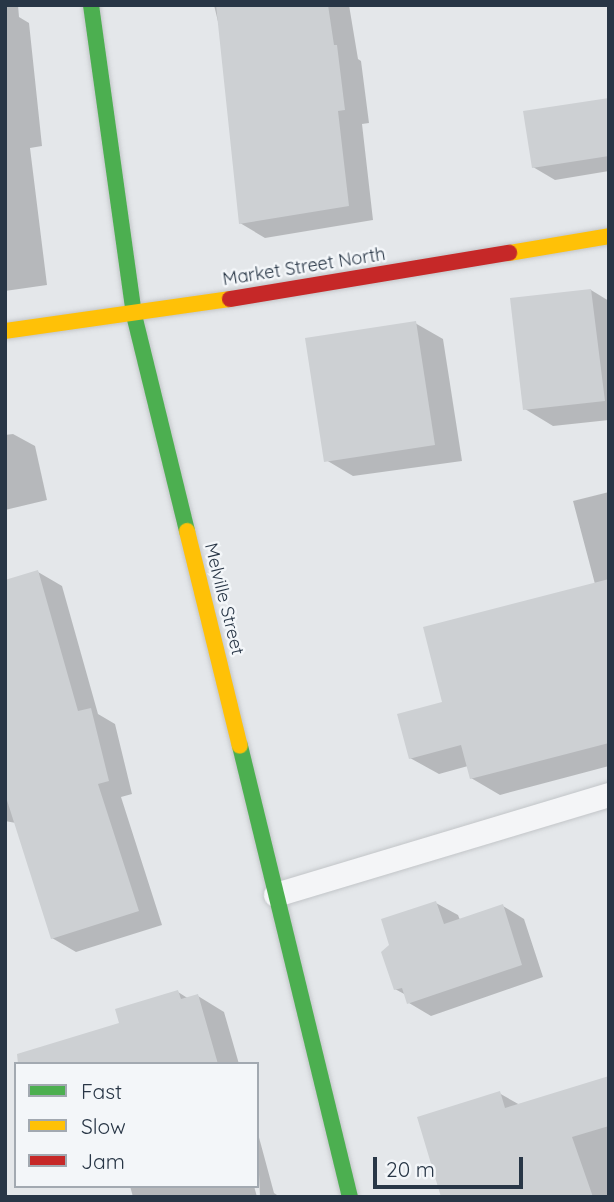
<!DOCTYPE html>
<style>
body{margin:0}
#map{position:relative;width:614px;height:1202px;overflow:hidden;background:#e4e7ea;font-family:Quicksand,sans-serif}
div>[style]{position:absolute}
.shadow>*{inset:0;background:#0003}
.building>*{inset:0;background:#cdd0d3}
.roads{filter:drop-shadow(0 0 2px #c2c5c8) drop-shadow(0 0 2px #c2c5c8)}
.lane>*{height:24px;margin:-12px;padding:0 12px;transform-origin:12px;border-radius:12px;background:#f4f5f7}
.fast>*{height:16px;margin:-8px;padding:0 8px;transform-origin:8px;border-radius:8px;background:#4caf50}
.slow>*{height:16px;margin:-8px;padding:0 8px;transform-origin:8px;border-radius:8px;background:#ffc107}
.jam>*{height:16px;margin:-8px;padding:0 8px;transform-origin:8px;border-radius:8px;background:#c62828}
span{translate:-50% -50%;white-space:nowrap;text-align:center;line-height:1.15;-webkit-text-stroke:5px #f3f6f9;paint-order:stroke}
.street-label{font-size:18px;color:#283646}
.frame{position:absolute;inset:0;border:7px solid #283646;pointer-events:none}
.legend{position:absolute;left:14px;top:1062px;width:245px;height:126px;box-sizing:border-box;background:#f3f6f9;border:2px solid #a2a9b1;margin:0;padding:9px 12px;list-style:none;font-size:21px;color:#283646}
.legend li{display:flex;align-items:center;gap:14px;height:35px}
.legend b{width:35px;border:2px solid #a2a9b1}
.scale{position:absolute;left:373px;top:1157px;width:150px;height:32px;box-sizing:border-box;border:4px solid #283646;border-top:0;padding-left:9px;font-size:21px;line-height:24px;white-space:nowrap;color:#283646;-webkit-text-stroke:5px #f3f6f9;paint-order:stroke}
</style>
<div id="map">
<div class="shadow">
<div style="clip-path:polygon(5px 5px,18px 5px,19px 17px,29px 23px,42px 146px,30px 148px,47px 285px,5px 291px)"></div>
<div style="clip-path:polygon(214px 5px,349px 5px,358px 59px,361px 61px,369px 123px,362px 124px,373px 220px,265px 238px,240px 223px,221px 34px)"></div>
<div style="clip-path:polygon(609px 100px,609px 171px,555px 180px,533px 167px)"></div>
<div style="clip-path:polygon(591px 290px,609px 301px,609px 420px,553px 426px,525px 409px)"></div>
<div style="clip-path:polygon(415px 323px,443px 339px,462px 461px,353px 476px,326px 460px)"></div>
<div style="clip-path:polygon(13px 434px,35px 446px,47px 500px,5px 510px,5px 435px)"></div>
<div style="clip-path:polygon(609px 492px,609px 766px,500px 795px,471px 778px,468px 766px,439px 774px,410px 758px,444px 703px,595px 584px,573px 501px)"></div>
<div style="clip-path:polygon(38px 572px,62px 586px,98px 714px,115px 724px,132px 794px,121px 797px,162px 925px,76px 952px,52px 938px,16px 823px,5px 821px,5px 582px)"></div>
<div style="clip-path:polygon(436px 903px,458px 915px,460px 920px,503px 906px,524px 919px,543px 977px,431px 1016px,409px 1003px,406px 995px,395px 989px)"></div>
<div style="clip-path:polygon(178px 992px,189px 999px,198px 996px,224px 1012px,239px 1064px,72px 1064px,121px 1024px)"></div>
<div style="clip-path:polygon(609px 1078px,609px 1197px,456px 1197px,499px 1093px,520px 1105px)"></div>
<div style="clip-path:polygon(257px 1130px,274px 1193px,280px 1197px,260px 1197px)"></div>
<div style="clip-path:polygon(130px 1186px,254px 1186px,257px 1197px,133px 1197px)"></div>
</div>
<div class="building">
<div style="clip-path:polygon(216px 5px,328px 5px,334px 45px,337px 45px,345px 110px,338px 111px,349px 206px,239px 224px)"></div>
<div style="clip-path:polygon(609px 98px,609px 156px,532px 168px,523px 111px)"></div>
<div style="clip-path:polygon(591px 289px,605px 401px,523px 410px,510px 298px)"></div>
<div style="clip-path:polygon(416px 321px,435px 445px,324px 462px,305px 338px)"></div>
<div style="clip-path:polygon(38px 570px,78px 711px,91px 708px,109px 781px,98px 784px,139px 911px,51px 939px,5px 794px,5px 580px)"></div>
<div style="clip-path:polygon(609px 579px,609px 743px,470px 779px,461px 745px,409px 759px,397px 714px,442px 702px,423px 627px)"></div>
<div style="clip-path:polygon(436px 901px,444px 924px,503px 904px,522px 965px,407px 1004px,402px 988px,394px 990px,381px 952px,389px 945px,381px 919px)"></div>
<div style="clip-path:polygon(178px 990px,181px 999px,198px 994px,218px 1064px,18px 1064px,17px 1054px,119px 1023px,115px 1009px)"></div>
<div style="clip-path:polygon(609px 1076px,609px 1126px,572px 1137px,593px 1197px,441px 1197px,417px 1117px,500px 1091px,505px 1108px)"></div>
</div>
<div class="roads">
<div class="lane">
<div style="left:276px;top:895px;width:348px;rotate:-16.7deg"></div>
</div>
<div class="fast">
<div style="left:91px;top:5px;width:313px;rotate:82.1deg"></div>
<div style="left:134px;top:315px;width:222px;rotate:76.2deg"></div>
<div style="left:240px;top:746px;width:464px;rotate:76.3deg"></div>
</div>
<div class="slow">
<div style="left:509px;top:253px;width:101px;rotate:-9.6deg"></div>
<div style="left:5px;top:331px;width:227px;rotate:-8.1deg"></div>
<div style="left:187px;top:531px;width:221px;rotate:76.2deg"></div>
</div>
<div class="jam">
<div style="left:230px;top:299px;width:283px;rotate:-9.4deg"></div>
</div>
</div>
<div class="street-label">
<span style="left:304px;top:267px;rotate:-9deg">Market Street North</span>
<span style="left:224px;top:599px;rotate:76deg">Melville Street</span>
</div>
<div class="frame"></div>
<ul class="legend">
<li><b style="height:9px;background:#4caf50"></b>Fast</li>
<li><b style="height:9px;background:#ffc107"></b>Slow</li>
<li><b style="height:9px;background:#c62828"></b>Jam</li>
</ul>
<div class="scale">20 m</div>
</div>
